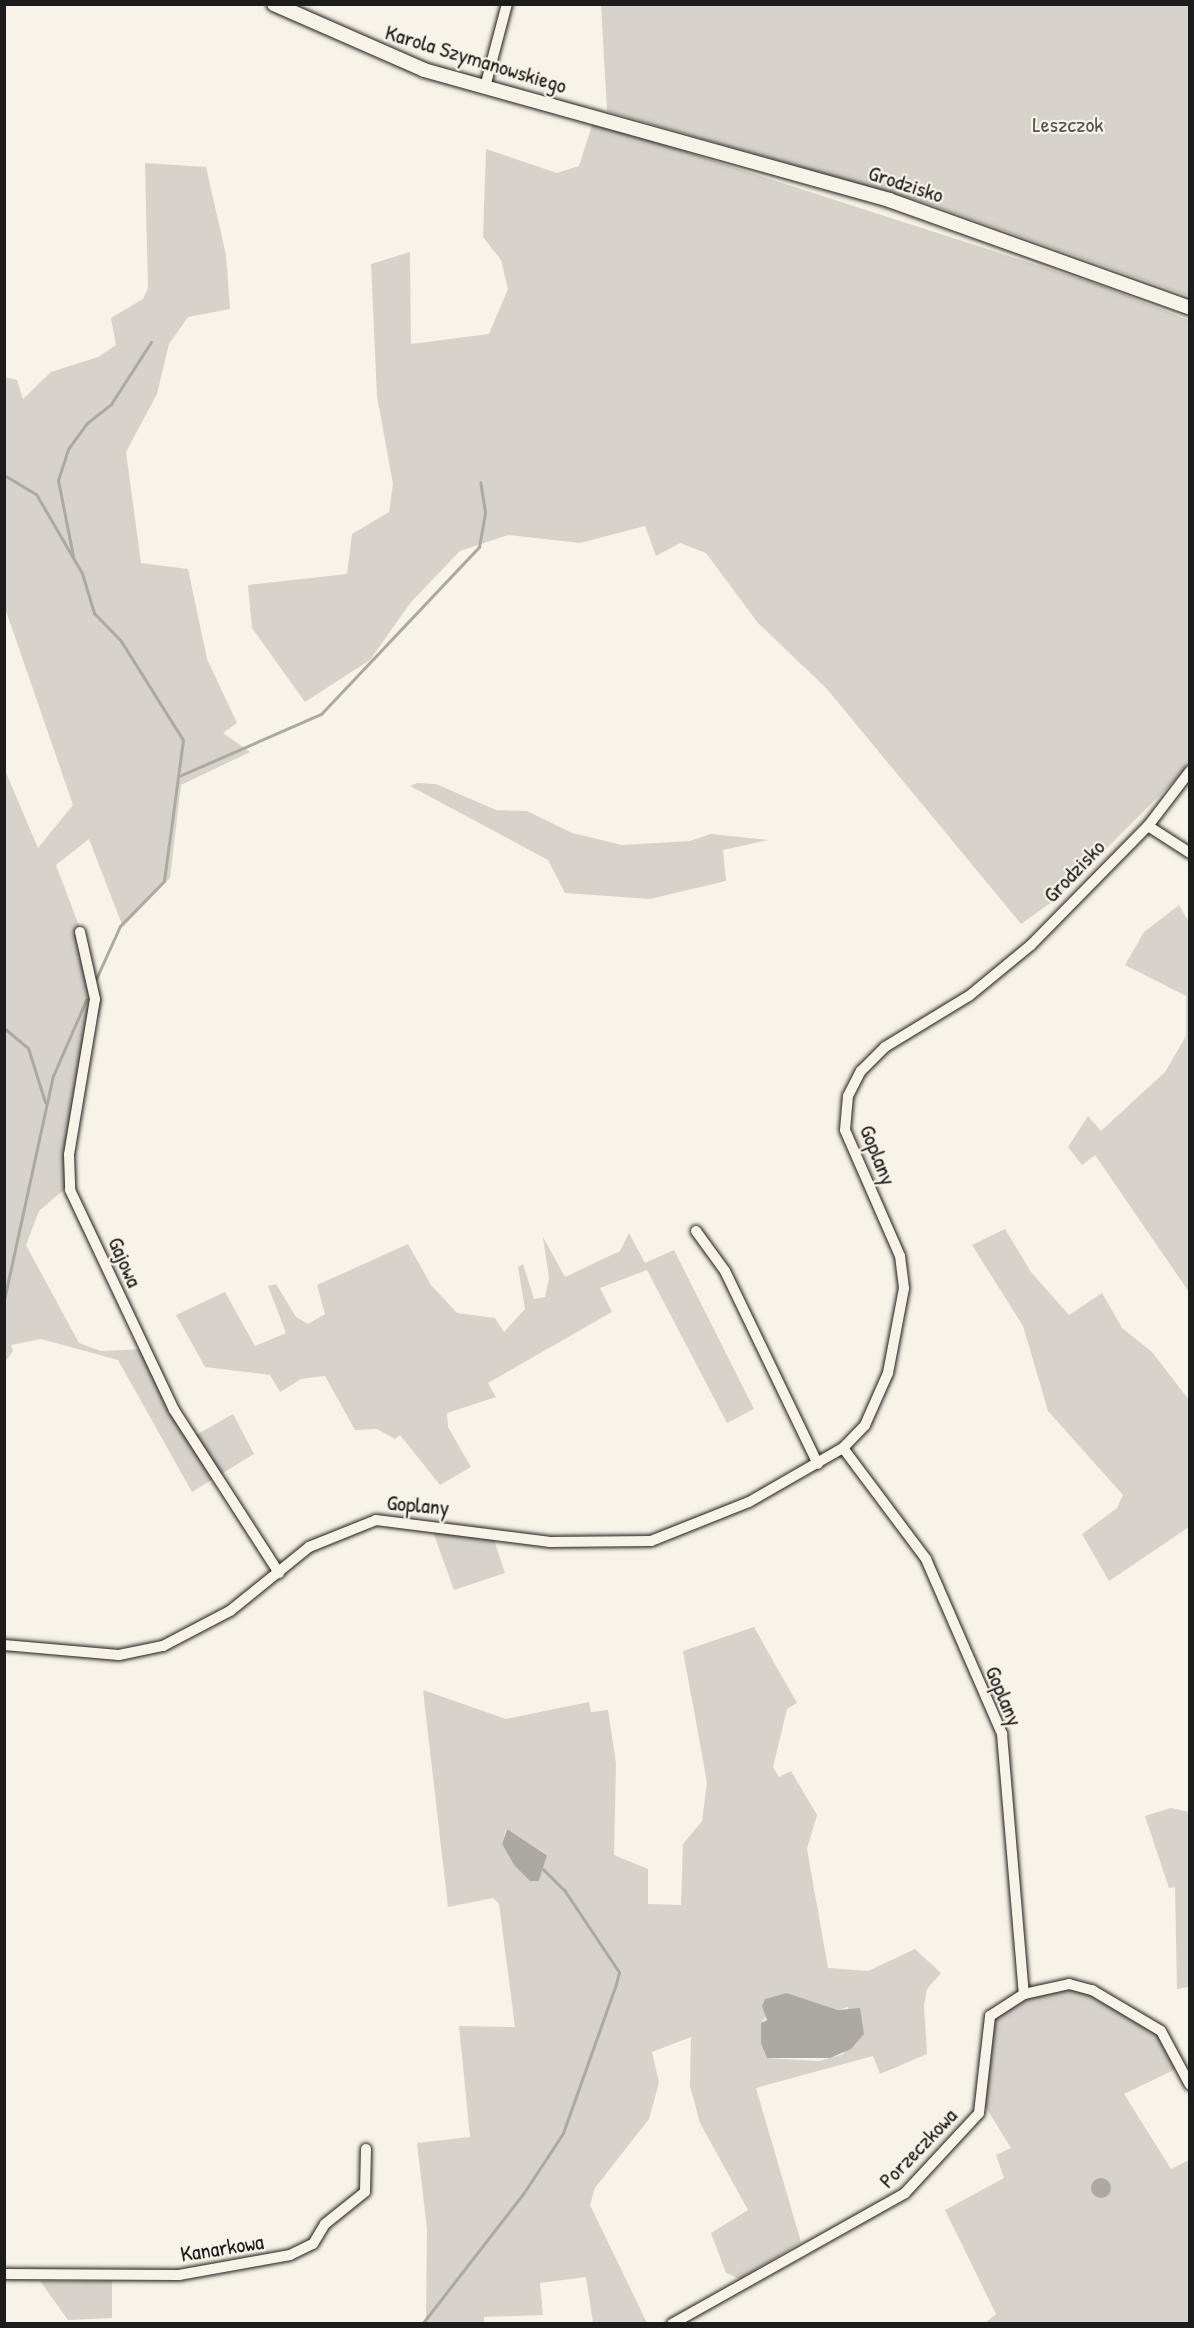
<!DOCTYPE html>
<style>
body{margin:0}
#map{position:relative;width:1194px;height:2328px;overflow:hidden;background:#f7f3e8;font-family:"Patrick Hand",sans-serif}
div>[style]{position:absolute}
.green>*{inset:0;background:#d7d3cb}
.water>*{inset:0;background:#aca9a2}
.round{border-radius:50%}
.stream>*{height:3px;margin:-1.5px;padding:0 1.5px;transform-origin:1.5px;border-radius:1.5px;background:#aca9a2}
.roads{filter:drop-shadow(0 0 2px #1c1c1c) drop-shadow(0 0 2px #1c1c1c)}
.minor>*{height:10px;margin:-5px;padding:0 5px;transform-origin:5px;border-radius:5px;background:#f7f3e8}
.tertiary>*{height:14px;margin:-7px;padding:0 7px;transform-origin:7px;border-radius:7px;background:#f7f3e8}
span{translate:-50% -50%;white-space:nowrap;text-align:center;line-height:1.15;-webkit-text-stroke:4.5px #f7f3e8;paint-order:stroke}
.street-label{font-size:22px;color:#1c1c1c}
.park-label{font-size:22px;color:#545351}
.frame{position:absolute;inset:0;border:6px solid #1c1c1c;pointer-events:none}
</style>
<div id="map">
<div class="green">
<div style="clip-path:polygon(601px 5px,1189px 5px,1189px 296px,932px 205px,607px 111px)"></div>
<div style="clip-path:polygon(593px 122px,1099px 285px,1189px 320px,1189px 766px,1056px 899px,1021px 924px,827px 689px,758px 623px,706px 553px,680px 543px,656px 556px,645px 526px,580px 543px,508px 535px,460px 551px,411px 602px,370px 660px,305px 702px,252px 628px,248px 585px,347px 574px,352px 534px,389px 512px,393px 484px,377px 396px,371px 264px,410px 252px,411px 344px,489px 334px,508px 289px,501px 260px,483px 237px,486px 149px,557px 173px,579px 166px)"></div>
<div style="clip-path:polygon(145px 163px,206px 167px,226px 255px,230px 309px,188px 317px,169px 344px,157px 394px,126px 452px,141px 563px,188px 569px,207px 659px,237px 723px,223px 733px,250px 752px,181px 785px,170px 878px,123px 927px,89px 839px,56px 865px,81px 931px,86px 979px,94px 969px,102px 1002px,99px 1017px,91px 1016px,66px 1188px,39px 1211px,26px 1245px,79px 1343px,101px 1351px,146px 1349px,189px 1439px,233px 1414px,254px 1454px,192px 1492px,118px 1360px,41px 1339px,11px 1345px,13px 1351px,5px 1362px,4px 768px,38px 848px,73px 805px,5px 608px,5px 377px,17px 380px,23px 399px,51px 372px,98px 357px,116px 345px,111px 318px,143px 299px,148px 288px)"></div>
<div style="clip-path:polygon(417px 783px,436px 784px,496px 810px,527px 811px,572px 833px,622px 845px,690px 841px,711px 834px,768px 840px,723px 850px,726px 881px,650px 899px,565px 893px,548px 860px,410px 786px)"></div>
<div style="clip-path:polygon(1179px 905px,1190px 924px,1189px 1292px,1095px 1155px,1082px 1165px,1068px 1147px,1088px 1116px,1101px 1131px,1165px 1072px,1186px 1036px,1186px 996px,1125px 965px,1144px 932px)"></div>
<div style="clip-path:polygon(1005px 1229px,1031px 1272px,1069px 1315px,1102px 1293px,1122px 1328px,1152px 1352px,1189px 1400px,1189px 1527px,1109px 1581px,1082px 1534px,1117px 1508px,1123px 1495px,1048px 1411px,1023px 1326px,972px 1245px)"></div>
<div style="clip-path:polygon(629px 1233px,645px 1263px,674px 1250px,754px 1409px,727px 1423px,647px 1270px,600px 1288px,612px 1312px,488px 1383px,496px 1397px,447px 1413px,448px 1427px,471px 1467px,440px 1485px,400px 1435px,395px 1439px,377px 1429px,355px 1430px,325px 1376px,301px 1379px,280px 1392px,270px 1375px,205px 1367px,176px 1315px,225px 1292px,255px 1346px,286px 1333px,268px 1286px,276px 1284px,296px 1317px,308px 1324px,325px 1314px,317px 1285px,408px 1244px,431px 1285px,457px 1313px,495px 1318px,504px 1332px,525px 1309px,518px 1267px,523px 1264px,534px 1299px,545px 1297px,549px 1278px,543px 1237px,565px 1277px,620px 1251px)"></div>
<div style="clip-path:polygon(433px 1532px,494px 1540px,505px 1573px,454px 1590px)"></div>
<div style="clip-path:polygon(evenodd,754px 1627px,797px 1703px,787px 1709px,773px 1767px,779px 1777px,791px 1771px,817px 1815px,807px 1849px,828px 1968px,868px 1971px,915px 1949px,941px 1973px,927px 1989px,924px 2005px,927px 2054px,880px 2074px,873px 2056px,756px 2088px,801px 2242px,740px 2279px,726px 2273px,711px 2233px,748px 2210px,700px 2123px,690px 2086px,691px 2037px,652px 2052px,659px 2083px,649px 2119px,595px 2188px,590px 2205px,647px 2323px,593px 2323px,586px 2277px,540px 2283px,543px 2315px,484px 2317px,484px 2323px,426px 2323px,427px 2229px,417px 2143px,470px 2137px,459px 2026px,515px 2027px,499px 1904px,493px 1898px,448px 1907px,423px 1690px,506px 1719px,589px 1702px,591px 1712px,608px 1710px,616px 1763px,614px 1855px,648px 1869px,648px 1904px,681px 1905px,683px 1844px,702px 1821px,707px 1782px,683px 1651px,754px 1627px,506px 1829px,547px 1854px,539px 1881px,514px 1865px,502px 1844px,506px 1829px,754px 1627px,787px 1993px,838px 2010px,848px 2007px,844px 2054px,819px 2061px,767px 2058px,761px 2023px,787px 1993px)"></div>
<div style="clip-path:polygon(1171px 1808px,1190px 1812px,1189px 1987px,1177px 1989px,1175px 1887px,1169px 1888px,1145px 1816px)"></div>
<div style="clip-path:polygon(1074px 1987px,1148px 2028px,1162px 2039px,1178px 2068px,1124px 2094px,1171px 2169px,1189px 2160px,1189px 2323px,985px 2323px,996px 2314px,945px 2210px,1004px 2178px,996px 2155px,1011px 2148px,985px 2106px,991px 2030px,997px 2015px,1038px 1994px)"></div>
<div style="clip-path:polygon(40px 2281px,112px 2281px,112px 2318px,68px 2320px)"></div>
</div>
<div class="water">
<div style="clip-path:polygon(507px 1829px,547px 1855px,539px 1881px,530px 1881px,514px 1865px,502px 1844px)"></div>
<div style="clip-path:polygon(787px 1993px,838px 2010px,860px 2008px,864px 2034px,851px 2049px,830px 2058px,767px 2058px,761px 2043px,761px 2023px,767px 2020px,762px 2006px,765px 1999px)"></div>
<div class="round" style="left:1091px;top:2178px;width:20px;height:20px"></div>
</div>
<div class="stream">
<div style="left:4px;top:475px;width:37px;rotate:31deg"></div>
<div style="left:36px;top:494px;width:91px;rotate:59.8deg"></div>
<div style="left:82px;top:573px;width:42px;rotate:73.3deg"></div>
<div style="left:94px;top:613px;width:39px;rotate:46deg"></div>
<div style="left:121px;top:641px;width:117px;rotate:57.9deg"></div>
<div style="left:183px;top:740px;width:142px;rotate:97.7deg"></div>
<div style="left:164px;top:881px;width:63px;rotate:134.4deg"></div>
<div style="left:120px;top:926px;width:58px;rotate:114.4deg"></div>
<div style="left:73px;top:556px;width:77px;rotate:-101.2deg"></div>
<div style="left:58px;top:480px;width:33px;rotate:-72deg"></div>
<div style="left:68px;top:449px;width:32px;rotate:-54deg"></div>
<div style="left:87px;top:423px;width:31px;rotate:-38deg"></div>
<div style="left:111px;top:404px;width:74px;rotate:-57.2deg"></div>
<div style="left:179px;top:776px;width:155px;rotate:-23.6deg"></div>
<div style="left:321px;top:714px;width:230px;rotate:-46.6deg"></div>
<div style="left:479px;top:547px;width:36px;rotate:-80deg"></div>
<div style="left:485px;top:512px;width:30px;rotate:-99deg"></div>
<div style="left:4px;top:1028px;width:31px;rotate:40deg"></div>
<div style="left:28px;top:1048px;width:57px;rotate:72.5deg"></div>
<div style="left:4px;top:1300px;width:229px;rotate:-77.7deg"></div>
<div style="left:53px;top:1076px;width:83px;rotate:-66.5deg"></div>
<div style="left:422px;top:2324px;width:165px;rotate:-52.2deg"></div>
<div style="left:523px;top:2194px;width:73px;rotate:-56.7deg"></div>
<div style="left:563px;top:2133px;width:158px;rotate:-70.4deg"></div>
<div style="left:616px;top:1984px;width:12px;rotate:-76deg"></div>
<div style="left:619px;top:1972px;width:97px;rotate:-123.7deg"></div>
<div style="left:565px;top:1891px;width:31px;rotate:-135deg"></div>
</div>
<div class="roads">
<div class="minor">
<div style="left:485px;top:87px;width:86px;rotate:-75.2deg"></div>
<div style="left:1148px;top:826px;width:50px;rotate:32.7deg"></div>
<div style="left:80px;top:932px;width:69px;rotate:77.4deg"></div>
<div style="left:95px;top:999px;width:158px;rotate:99.5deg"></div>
<div style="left:69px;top:1155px;width:35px;rotate:88deg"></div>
<div style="left:70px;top:1190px;width:243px;rotate:64.7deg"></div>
<div style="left:174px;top:1410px;width:194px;rotate:57.2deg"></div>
<div style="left:696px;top:1231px;width:49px;rotate:54.1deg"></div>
<div style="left:725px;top:1271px;width:214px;rotate:64.3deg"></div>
<div style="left:843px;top:1448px;width:139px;rotate:53.2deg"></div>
<div style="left:926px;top:1559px;width:191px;rotate:66.5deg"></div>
<div style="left:1002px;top:1734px;width:261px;rotate:85.2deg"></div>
<div style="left:4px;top:1645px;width:115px;rotate:5deg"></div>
<div style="left:119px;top:1655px;width:45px;rotate:-11.6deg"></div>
<div style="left:163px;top:1646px;width:76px;rotate:-27.6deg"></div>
<div style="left:230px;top:1611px;width:102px;rotate:-39deg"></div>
<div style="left:309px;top:1547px;width:72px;rotate:-21.9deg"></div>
<div style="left:376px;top:1520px;width:174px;rotate:7.2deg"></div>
<div style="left:549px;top:1542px;width:102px;rotate:-0.6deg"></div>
<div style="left:651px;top:1541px;width:105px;rotate:-21.7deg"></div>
<div style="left:749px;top:1502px;width:108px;rotate:-29.9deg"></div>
<div style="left:843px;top:1448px;width:32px;rotate:-46deg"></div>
<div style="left:865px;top:1425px;width:57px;rotate:-66.1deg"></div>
<div style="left:888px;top:1373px;width:86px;rotate:-79.3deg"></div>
<div style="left:904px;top:1288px;width:32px;rotate:-97deg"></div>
<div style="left:900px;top:1256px;width:137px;rotate:-113.6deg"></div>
<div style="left:845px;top:1130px;width:34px;rotate:-85deg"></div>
<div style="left:848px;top:1096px;width:28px;rotate:-63deg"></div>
<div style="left:861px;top:1071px;width:34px;rotate:-45deg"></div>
<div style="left:885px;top:1047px;width:98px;rotate:-31.3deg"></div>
<div style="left:969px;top:996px;width:80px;rotate:-39.4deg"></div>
<div style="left:1031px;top:945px;width:167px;rotate:-45.5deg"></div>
<div style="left:1148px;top:826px;width:69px;rotate:-52.6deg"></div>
<div style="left:4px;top:2274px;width:175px;rotate:0.3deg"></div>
<div style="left:179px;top:2275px;width:113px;rotate:-10.2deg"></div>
<div style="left:290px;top:2255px;width:25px;rotate:-26deg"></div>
<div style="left:313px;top:2244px;width:23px;rotate:-59deg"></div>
<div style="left:325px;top:2224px;width:51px;rotate:-38.7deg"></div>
<div style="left:365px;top:2192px;width:43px;rotate:-88.7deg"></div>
<div style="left:672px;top:2324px;width:267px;rotate:-29.3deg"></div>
<div style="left:905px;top:2193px;width:109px;rotate:-47.2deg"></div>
<div style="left:979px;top:2113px;width:98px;rotate:-83.5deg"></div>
<div style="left:990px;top:2016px;width:40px;rotate:-32.9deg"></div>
<div style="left:1024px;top:1994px;width:46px;rotate:-12.5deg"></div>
<div style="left:1069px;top:1984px;width:24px;rotate:15deg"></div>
<div style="left:1092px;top:1990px;width:80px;rotate:30.7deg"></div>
<div style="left:1161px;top:2031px;width:61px;rotate:61.8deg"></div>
</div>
<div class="tertiary">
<div style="left:274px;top:4px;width:164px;rotate:23.7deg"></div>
<div style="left:424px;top:70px;width:483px;rotate:15.6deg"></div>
<div style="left:889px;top:200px;width:320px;rotate:19.7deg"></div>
</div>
</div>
<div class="street-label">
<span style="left:476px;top:59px;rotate:17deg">Karola Szymanowskiego</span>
<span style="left:906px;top:184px;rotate:18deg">Grodzisko</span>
<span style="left:1074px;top:871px;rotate:-46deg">Grodzisko</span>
<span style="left:878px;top:1155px;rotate:68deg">Goplany</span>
<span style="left:125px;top:1262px;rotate:66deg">Gajowa</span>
<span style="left:418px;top:1505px;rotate:5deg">Goplany</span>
<span style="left:1004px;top:1696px;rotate:67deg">Goplany</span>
<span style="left:918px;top:2148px;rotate:-46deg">Porzeczkowa</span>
<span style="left:222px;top:2248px;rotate:-9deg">Kanarkowa</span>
</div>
<div class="park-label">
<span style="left:1068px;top:125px">Leszczok</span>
</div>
<div class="frame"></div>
</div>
